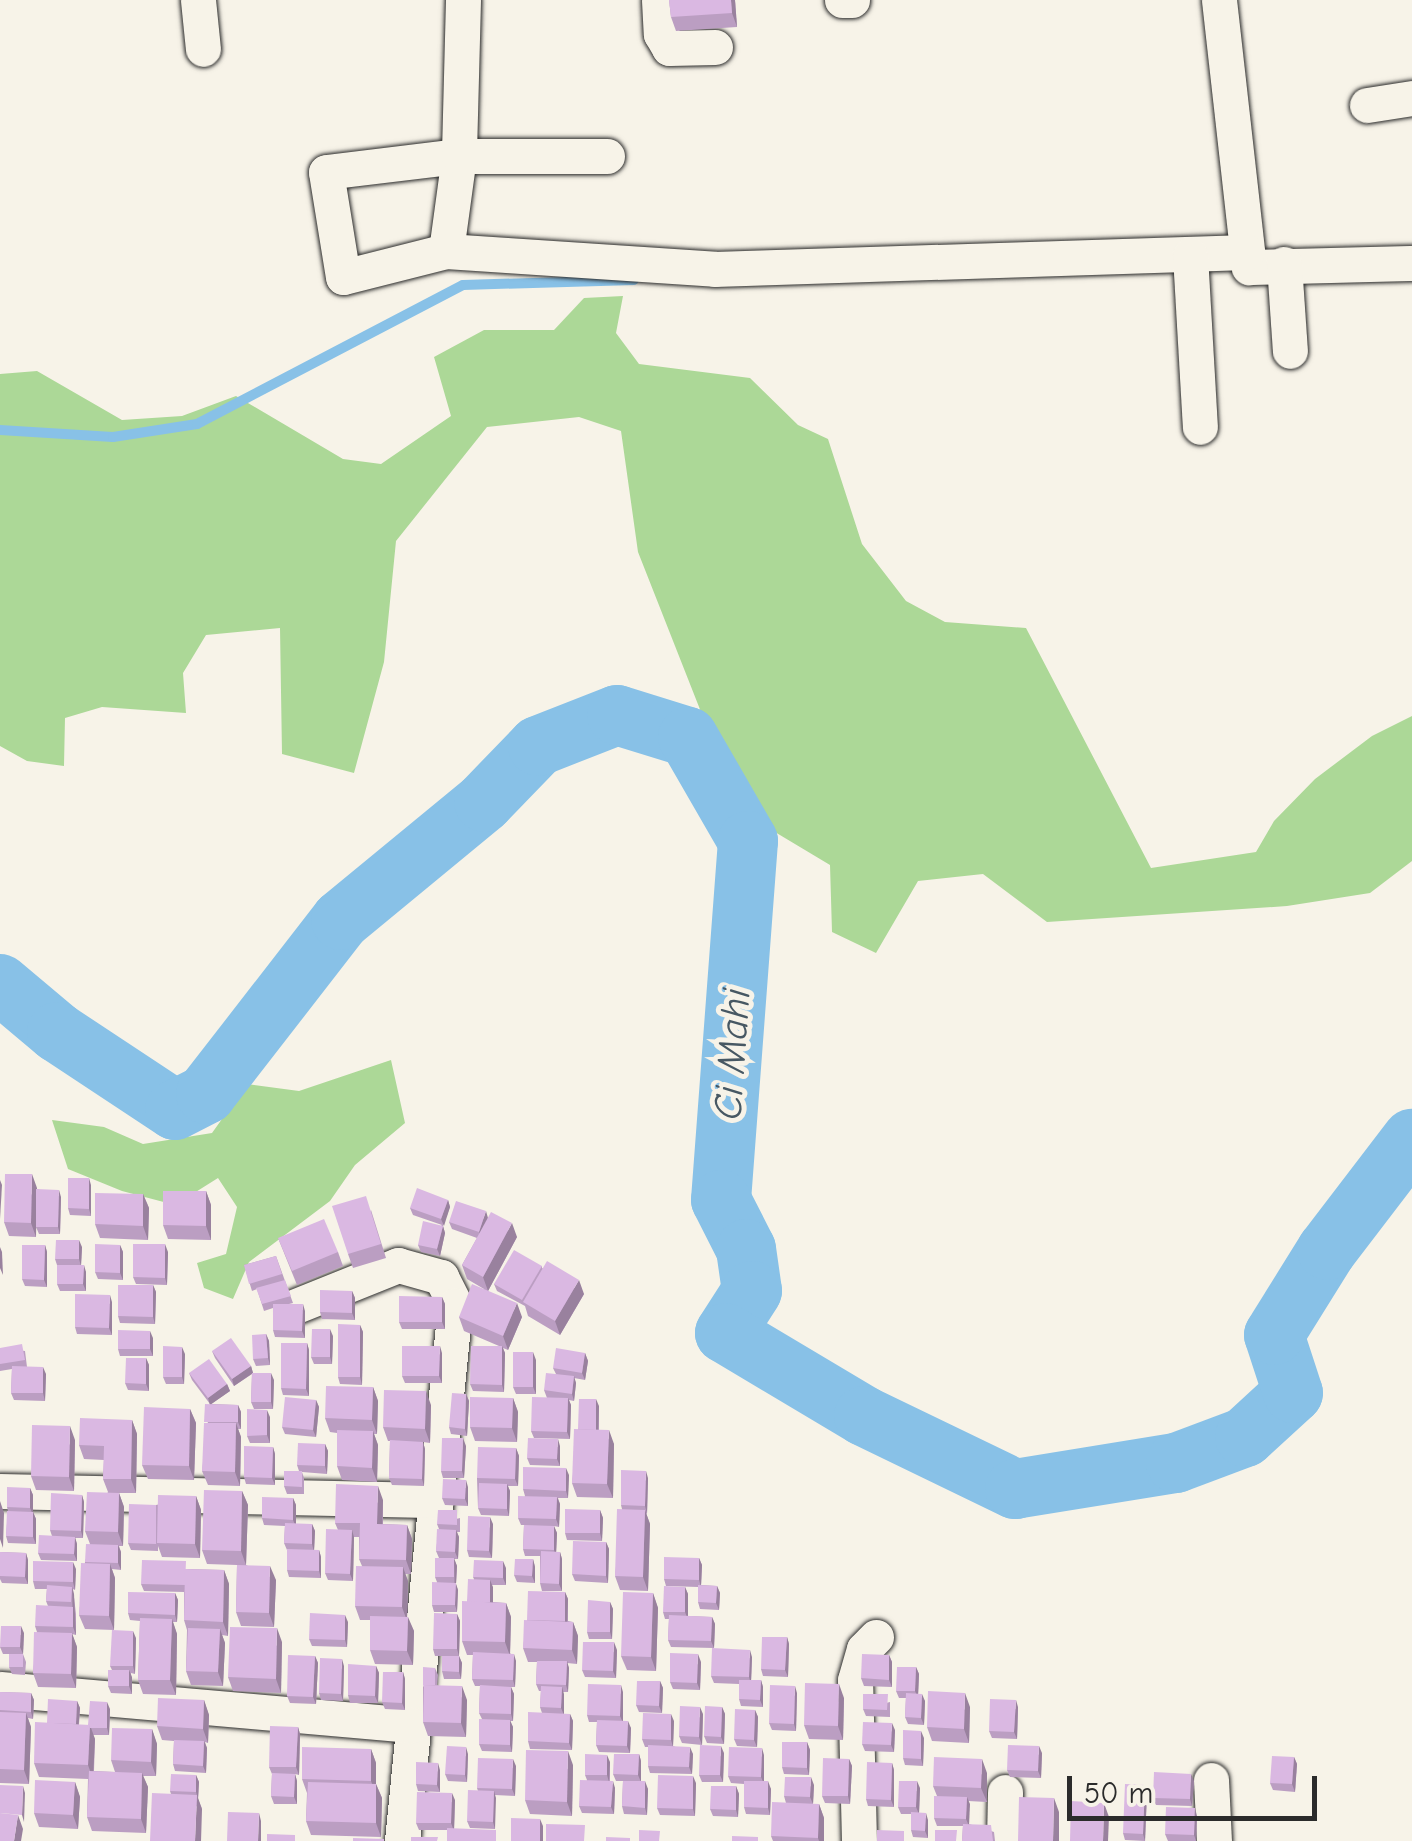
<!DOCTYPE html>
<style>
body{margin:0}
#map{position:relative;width:1412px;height:1841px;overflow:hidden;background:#f7f3e8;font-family:"Comic Neue",sans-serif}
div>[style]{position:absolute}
.green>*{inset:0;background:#acd897}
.stream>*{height:10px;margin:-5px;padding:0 5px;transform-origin:5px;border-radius:5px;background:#88c1e7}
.river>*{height:60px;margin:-30px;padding:0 30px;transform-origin:30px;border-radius:30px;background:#88c1e7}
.roads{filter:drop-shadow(0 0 2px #2b2b2b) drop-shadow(0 0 2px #2b2b2b)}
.minor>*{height:35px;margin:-17.5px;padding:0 17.5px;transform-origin:17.5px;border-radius:17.5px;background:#f7f3e8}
.wall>*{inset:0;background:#bb9ec2}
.shaded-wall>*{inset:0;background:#99819e}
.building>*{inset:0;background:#dab8e2}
span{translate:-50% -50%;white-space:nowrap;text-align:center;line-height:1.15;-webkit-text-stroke:10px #f7f3e8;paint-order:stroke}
.water-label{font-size:40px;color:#475863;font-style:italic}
.scale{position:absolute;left:1067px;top:1776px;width:250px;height:45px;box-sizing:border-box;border:5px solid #2b2b2b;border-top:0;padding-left:12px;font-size:30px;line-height:35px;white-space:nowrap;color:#2b2b2b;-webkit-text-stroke:8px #f7f3e8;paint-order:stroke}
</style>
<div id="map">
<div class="green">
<div style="clip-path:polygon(623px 296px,616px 333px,639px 364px,750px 378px,798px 425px,828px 439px,862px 544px,906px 601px,945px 622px,1026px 628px,1151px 868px,1256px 852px,1274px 821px,1315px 779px,1372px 736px,1412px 716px,1412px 861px,1370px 893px,1287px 906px,1047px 922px,983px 874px,918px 881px,876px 953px,832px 932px,830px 865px,740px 811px,638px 552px,621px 431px,579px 417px,487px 427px,396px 541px,384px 662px,354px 773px,282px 754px,280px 628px,206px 635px,183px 673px,186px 713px,102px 707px,65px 718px,64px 766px,27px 761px,0 746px,0 374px,37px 371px,122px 420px,182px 416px,236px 396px,343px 459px,381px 464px,451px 416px,434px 357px,484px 330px,554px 330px,584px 298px)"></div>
<div style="clip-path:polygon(391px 1060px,405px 1123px,355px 1165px,330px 1201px,249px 1262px,233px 1299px,204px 1288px,197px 1263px,226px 1254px,237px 1207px,218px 1178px,175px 1205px,122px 1191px,68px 1169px,52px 1120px,104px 1127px,143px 1144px,212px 1133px,247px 1084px,299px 1091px)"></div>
</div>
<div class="stream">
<div style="left:0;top:430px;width:113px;rotate:3.5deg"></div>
<div style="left:113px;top:437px;width:85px;rotate:-8.8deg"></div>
<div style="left:197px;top:424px;width:300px;rotate:-27.6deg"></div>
<div style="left:463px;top:285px;width:171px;rotate:-1.7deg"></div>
</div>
<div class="river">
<div style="left:0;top:984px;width:75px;rotate:40.1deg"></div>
<div style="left:57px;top:1032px;width:141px;rotate:33.5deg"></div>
<div style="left:175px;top:1110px;width:35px;rotate:-27deg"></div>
<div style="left:206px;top:1094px;width:220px;rotate:-52.2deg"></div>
<div style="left:341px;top:920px;width:185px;rotate:-39.5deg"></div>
<div style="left:484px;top:802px;width:78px;rotate:-46deg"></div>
<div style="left:538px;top:746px;width:85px;rotate:-21.4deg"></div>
<div style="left:617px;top:715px;width:74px;rotate:17.2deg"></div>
<div style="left:688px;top:737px;width:120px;rotate:60deg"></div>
<div style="left:748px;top:841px;width:360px;rotate:94.3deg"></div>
<div style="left:721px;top:1200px;width:55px;rotate:63deg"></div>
<div style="left:746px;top:1249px;width:42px;rotate:81.9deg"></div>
<div style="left:752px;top:1291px;width:50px;rotate:122.7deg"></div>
<div style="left:725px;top:1333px;width:162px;rotate:30.8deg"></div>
<div style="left:864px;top:1416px;width:168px;rotate:25.8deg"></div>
<div style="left:1015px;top:1489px;width:163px;rotate:-9.2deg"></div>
<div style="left:1176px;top:1463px;width:74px;rotate:-20.6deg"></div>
<div style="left:1245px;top:1437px;width:65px;rotate:-42.5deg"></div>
<div style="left:1293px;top:1393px;width:61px;rotate:-108.1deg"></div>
<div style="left:1274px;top:1335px;width:100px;rotate:-58.1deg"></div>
<div style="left:1327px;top:1250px;width:140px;rotate:-52.6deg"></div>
</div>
<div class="roads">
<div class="minor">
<div style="left:198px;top:0;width:49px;rotate:84.2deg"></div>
<div style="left:463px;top:0;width:156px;rotate:91.5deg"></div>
<div style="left:459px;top:156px;width:96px;rotate:97.8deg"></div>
<div style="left:446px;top:251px;width:106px;rotate:165.8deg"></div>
<div style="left:343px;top:277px;width:106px;rotate:-99.2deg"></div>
<div style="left:326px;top:172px;width:134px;rotate:-6.9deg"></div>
<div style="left:459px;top:156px;width:148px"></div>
<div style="left:659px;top:0;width:34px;rotate:87deg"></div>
<div style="left:661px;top:34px;width:16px;rotate:60deg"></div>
<div style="left:669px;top:48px;width:46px;rotate:-1.2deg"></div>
<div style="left:842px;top:0;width:10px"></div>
<div style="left:1219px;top:0;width:269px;rotate:83.6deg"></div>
<div style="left:1249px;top:267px;width:163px;rotate:-1.4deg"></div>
<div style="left:1367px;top:105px;width:46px;rotate:-8.8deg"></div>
<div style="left:446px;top:251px;width:269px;rotate:3.8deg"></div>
<div style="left:714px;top:269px;width:533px;rotate:-1.83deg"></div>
<div style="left:1190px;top:255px;width:172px;rotate:86.7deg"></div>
<div style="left:1284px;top:264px;width:87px;rotate:86.1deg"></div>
<div style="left:296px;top:1306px;width:110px;rotate:-21.9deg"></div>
<div style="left:398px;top:1265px;width:45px;rotate:15.6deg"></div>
<div style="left:441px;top:1277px;width:31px;rotate:63deg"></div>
<div style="left:455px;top:1305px;width:539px;rotate:95.65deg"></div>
<div style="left:0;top:1491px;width:436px;rotate:1.2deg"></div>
<div style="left:0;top:1689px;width:413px;rotate:5deg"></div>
<div style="left:1211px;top:1780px;width:61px;rotate:87.2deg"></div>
<div style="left:859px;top:1841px;width:161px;rotate:-91.4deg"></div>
<div style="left:855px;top:1680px;width:32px;rotate:-74deg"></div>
<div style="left:864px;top:1649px;width:17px;rotate:-45deg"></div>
<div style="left:1004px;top:1841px;width:49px;rotate:-88.8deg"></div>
</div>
</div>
<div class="wall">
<div style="clip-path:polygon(669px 0,735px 0,737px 27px,676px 31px,671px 17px)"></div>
<div style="clip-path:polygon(91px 1185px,91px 1216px,70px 1215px,68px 1208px)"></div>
<div style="clip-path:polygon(37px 1189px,61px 1197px,60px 1234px,39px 1234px,36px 1227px,36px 1237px,9px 1236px,4px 1222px)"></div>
<div style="clip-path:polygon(206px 1191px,211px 1205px,211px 1240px,168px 1239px,163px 1225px)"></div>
<div style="clip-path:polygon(143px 1194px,149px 1208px,148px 1240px,100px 1238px,95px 1224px)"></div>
<div style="clip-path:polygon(448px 1200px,450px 1207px,443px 1226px,445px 1233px,440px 1256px,421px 1252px,418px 1245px,442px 1225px,413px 1215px,410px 1208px)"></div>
<div style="clip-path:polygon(371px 1210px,386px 1258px,353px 1268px,348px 1254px)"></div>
<div style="clip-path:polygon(488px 1218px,517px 1237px,488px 1291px,522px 1317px,508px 1350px,503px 1348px,505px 1353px,504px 1392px,473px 1391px,470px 1384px,499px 1346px,464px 1331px,459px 1317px,484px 1289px,467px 1279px,462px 1265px,477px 1238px,452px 1229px,449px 1222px)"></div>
<div style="clip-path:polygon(278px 1238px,338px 1252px,343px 1266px,297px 1285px)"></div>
<div style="clip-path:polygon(45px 1245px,47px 1252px,47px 1287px,25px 1286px,22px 1279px)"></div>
<div style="clip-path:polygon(120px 1245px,123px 1252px,123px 1280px,98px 1279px,95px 1272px)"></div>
<div style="clip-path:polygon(82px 1247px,81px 1265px,86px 1272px,86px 1291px,60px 1291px,57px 1284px,57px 1265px,55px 1259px)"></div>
<div style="clip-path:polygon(168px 1252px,167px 1285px,136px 1284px,133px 1277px)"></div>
<div style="clip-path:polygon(276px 1256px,293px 1303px,289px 1304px,305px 1311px,305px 1338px,275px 1337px,273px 1330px,273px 1308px,264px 1311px,257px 1289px,252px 1291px,244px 1265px)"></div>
<div style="clip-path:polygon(542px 1266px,542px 1268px,584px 1294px,560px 1335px,528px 1316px,525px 1306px,497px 1291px,494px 1284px)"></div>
<div style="clip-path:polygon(153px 1285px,156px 1292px,155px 1324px,120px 1323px,118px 1316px)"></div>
<div style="clip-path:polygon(352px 1291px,355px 1298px,355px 1320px,322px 1319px,320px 1312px)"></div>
<div style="clip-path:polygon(442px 1297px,445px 1304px,445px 1329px,402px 1329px,399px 1322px)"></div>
<div style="clip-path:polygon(112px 1302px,112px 1335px,77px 1334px,75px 1327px)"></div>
<div style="clip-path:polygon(360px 1325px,363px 1332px,362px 1385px,340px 1384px,338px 1377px)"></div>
<div style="clip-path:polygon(266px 1334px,269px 1341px,270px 1365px,256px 1366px,253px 1359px)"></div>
<div style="clip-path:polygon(333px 1336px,332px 1364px,314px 1364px,311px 1357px)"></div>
<div style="clip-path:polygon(153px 1338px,153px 1356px,120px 1356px,118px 1349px)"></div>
<div style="clip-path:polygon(307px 1343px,309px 1350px,309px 1396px,283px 1395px,281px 1388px)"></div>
<div style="clip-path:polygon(0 1348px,25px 1351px,27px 1367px,46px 1374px,45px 1401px,14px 1400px,11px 1393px,12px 1369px,0 1371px)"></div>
<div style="clip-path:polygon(212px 1351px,251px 1366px,253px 1373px,274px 1380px,273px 1409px,254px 1409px,251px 1402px,252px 1374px,234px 1386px,215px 1358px)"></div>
<div style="clip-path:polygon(442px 1353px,442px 1383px,405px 1383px,402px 1376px)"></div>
<div style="clip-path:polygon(585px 1353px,588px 1361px,585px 1380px,574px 1378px,576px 1383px,574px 1401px,569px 1400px,571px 1405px,570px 1439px,534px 1438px,531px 1431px,547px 1398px,544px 1390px,556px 1374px,553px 1368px)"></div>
<div style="clip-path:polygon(185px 1354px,184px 1384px,166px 1384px,163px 1377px)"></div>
<div style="clip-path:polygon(146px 1358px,149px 1365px,149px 1391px,128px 1390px,125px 1383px)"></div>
<div style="clip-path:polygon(536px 1360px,536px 1394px,516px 1394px,513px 1387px)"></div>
<div style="clip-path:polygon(189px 1373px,227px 1384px,230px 1391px,211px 1404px,238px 1405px,241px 1412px,241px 1429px,238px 1429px,241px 1437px,240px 1486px,208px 1485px,202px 1471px,210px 1404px,192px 1380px)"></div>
<div style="clip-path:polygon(373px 1387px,378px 1401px,377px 1434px,374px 1434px,378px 1445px,377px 1482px,342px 1480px,337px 1466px,337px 1433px,330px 1432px,325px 1418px)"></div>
<div style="clip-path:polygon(466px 1394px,469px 1401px,467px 1436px,451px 1434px,449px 1427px)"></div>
<div style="clip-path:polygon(513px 1398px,518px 1412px,517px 1442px,475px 1441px,470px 1427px)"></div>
<div style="clip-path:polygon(316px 1400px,319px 1407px,316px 1437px,285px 1434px,282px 1427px)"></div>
<div style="clip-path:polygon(431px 1405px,430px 1443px,423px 1442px,425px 1449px,424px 1486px,392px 1485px,389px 1478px,390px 1441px,388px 1441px,383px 1427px)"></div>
<div style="clip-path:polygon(599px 1406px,599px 1430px,614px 1444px,613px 1498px,577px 1497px,572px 1483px,578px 1429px)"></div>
<div style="clip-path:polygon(190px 1409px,196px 1423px,194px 1480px,148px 1479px,142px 1465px)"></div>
<div style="clip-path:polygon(270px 1417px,270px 1443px,250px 1443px,247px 1436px)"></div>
<div style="clip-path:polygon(132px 1420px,137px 1434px,136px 1493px,119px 1493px,124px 1507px,123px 1546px,119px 1546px,121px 1552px,121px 1570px,112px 1569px,115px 1578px,114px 1630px,85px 1629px,79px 1615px,85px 1562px,90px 1544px,85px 1531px,108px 1492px,103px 1479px,104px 1460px,84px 1459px,79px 1445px)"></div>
<div style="clip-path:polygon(75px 1440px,74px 1491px,36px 1490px,31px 1476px)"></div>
<div style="clip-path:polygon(325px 1444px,328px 1451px,327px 1474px,302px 1472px,304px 1478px,304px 1494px,287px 1494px,284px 1486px,299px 1471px,297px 1465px)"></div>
<div style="clip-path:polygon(466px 1446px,464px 1478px,443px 1478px,441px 1471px)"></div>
<div style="clip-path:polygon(560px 1446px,560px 1466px,530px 1465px,527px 1458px)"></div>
<div style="clip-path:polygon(273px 1447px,275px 1454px,275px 1485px,246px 1484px,244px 1477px)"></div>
<div style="clip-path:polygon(516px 1448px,519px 1456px,518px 1486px,508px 1486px,510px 1491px,509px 1516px,481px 1515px,478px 1508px,477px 1478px)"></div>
<div style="clip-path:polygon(569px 1475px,568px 1498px,558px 1498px,560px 1504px,559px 1527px,554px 1526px,557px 1533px,556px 1552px,560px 1552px,562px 1559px,562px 1591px,542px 1591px,540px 1583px,540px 1556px,525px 1556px,523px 1549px,524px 1525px,521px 1525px,518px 1518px,525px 1496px,523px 1489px)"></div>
<div style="clip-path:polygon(648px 1478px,647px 1514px,646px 1513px,650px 1524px,648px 1591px,620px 1590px,615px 1576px,622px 1509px,621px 1505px)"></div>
<div style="clip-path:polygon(468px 1487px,468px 1506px,445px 1505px,442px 1498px)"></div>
<div style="clip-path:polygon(30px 1488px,33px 1495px,33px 1512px,36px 1519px,36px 1544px,8px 1543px,6px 1536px,8px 1511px,7px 1507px)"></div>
<div style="clip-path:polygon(242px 1491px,248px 1505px,246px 1565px,276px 1580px,274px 1627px,241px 1626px,236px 1612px,237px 1565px,207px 1564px,202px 1550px)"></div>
<div style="clip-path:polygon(82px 1495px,84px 1502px,83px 1538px,75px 1538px,77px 1544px,77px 1561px,41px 1560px,38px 1553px,52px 1536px,50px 1530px)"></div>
<div style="clip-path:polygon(196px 1496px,201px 1510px,200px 1558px,162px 1557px,158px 1546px,158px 1551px,131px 1550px,128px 1543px,156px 1505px)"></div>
<div style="clip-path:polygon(293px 1498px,296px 1505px,296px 1524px,312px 1524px,315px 1531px,314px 1550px,319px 1550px,321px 1557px,321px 1578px,289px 1577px,287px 1570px,287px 1550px,284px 1543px,285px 1526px,264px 1525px,262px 1518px)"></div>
<div style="clip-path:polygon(383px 1500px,383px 1524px,407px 1525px,412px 1539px,411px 1574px,405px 1574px,408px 1581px,407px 1617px,414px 1631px,413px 1665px,375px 1664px,370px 1650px,370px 1620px,360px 1620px,355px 1606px,362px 1566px,359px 1559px,359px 1537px,354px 1537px,353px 1581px,328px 1580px,325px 1573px,338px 1530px,335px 1523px)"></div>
<div style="clip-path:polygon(600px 1510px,603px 1518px,602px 1541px,567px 1540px,565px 1533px)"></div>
<div style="clip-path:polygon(460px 1518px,460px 1532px,457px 1532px,459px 1537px,458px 1559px,454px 1559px,457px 1566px,456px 1584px,458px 1590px,457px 1612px,434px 1612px,432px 1605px,437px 1582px,435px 1577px,439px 1558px,436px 1551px,439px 1529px,437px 1524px)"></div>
<div style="clip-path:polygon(493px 1524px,492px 1558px,469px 1557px,467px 1550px)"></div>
<div style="clip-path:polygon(606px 1542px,609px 1549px,608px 1583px,575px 1581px,572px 1574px)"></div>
<div style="clip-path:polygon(0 1552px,26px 1553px,28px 1560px,28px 1584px,2px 1583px,0 1579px)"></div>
<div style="clip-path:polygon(699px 1558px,702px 1565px,701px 1585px,717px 1586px,720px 1593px,719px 1610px,700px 1609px,698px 1602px,698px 1587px,666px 1586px,664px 1579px)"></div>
<div style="clip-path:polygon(533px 1559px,535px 1567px,535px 1583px,517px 1582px,514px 1575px)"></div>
<div style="clip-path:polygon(506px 1568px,506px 1585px,492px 1585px,493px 1602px,506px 1603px,511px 1617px,510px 1653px,516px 1661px,515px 1687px,511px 1687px,514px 1694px,513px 1721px,510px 1721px,513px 1727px,512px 1752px,482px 1751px,479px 1744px,482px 1719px,479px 1713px,480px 1686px,475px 1686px,472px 1679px,473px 1655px,467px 1655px,462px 1641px,467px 1602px,474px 1579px,473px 1577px)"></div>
<div style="clip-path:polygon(76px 1569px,75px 1590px,73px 1589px,76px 1614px,76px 1635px,72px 1634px,77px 1647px,76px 1688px,38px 1687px,33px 1673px,37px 1632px,35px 1626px,48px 1606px,46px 1601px,47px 1589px,35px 1589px,33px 1581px)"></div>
<div style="clip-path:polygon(188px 1569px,224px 1570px,229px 1584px,228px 1636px,222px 1635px,225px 1643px,223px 1686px,191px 1685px,186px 1671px,187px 1630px,184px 1620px,184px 1592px,144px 1591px,141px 1584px)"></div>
<div style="clip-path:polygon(685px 1587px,688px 1594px,688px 1616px,712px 1617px,715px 1624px,714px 1648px,671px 1647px,668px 1640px,669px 1619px,665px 1619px,663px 1612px)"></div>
<div style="clip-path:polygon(565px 1592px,568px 1599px,568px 1621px,573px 1622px,578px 1636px,577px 1664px,567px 1663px,569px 1668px,568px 1692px,563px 1692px,564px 1714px,570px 1714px,573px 1721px,572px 1750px,530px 1749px,528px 1741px,542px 1713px,540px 1707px,541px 1691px,539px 1691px,536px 1684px,537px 1662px,528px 1662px,523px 1648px,527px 1620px)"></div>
<div style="clip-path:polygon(175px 1593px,178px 1600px,177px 1622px,173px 1622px,177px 1634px,176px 1695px,143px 1694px,138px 1680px,140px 1621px,130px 1620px,128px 1613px)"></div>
<div style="clip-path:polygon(653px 1593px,658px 1608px,656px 1671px,627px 1670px,621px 1656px)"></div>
<div style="clip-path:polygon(610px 1602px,613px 1609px,612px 1639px,589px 1639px,587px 1632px)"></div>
<div style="clip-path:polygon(457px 1614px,460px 1621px,459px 1656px,462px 1663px,461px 1679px,444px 1679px,442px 1671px,442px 1656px,435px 1656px,433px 1649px)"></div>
<div style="clip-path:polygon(348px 1622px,347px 1647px,312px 1646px,309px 1639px)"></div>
<div style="clip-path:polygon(24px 1633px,23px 1654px,3px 1654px,0 1647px)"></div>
<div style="clip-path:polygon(787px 1637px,789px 1644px,788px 1677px,763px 1676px,761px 1669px)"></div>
<div style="clip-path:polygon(136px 1638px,135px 1674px,131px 1673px,132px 1694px,111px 1693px,108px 1686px,112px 1670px,110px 1666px)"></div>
<div style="clip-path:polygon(282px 1642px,281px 1693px,233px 1691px,228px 1677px)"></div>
<div style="clip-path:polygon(617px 1650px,616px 1678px,585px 1677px,582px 1670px)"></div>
<div style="clip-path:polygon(23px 1654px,26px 1662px,25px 1675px,12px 1674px,9px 1667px)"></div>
<div style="clip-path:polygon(889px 1655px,892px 1662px,892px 1687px,864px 1686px,861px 1678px)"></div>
<div style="clip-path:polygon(315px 1656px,318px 1663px,316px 1704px,290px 1703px,287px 1696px)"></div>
<div style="clip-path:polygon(752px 1657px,751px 1680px,761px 1680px,763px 1687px,763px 1707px,741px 1706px,739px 1699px,739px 1684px,714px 1683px,711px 1676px)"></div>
<div style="clip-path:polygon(701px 1662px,700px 1690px,673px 1689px,670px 1682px)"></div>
<div style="clip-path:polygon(344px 1666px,343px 1701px,321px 1700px,319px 1693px)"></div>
<div style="clip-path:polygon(376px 1666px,379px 1673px,378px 1703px,350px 1703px,348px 1695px)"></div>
<div style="clip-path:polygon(916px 1667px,919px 1674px,918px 1694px,925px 1701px,924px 1725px,908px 1724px,905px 1717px,906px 1698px,899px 1698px,896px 1691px)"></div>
<div style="clip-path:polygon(435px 1668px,438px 1675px,437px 1685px,467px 1700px,466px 1737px,428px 1736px,423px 1722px,423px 1687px)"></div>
<div style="clip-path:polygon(403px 1672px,405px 1679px,405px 1710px,385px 1709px,382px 1702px)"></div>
<div style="clip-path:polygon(660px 1681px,663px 1688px,662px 1713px,639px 1712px,636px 1705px)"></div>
<div style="clip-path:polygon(0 1692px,31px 1693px,34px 1700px,33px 1719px,28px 1718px,31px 1727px,29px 1784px,0 1783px)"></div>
<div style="clip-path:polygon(623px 1692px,623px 1721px,631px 1728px,630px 1753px,599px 1752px,596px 1745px,597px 1722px,589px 1722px,587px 1715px)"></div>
<div style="clip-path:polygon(797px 1693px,796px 1731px,772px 1730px,769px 1723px)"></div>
<div style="clip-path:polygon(844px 1698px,843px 1740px,809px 1739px,804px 1725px)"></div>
<div style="clip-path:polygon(204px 1700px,209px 1715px,208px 1743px,205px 1742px,207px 1748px,206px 1773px,175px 1771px,173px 1764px,174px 1741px,162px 1740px,157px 1726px)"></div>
<div style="clip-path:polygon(77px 1701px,80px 1708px,79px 1725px,88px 1725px,110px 1709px,109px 1735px,93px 1735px,95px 1739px,94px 1771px,115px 1772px,111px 1760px,152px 1729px,157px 1744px,156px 1776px,143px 1776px,148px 1787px,146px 1833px,92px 1831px,87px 1817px,88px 1779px,39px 1777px,34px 1763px,47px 1723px)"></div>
<div style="clip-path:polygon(890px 1702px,890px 1717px,866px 1716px,863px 1709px)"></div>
<div style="clip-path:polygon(722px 1707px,725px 1714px,724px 1744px,707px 1743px,704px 1736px)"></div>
<div style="clip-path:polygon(970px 1707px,969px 1743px,932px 1741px,927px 1727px)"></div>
<div style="clip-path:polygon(1018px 1707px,1017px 1739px,992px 1738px,989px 1731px)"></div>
<div style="clip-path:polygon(755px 1710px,758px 1717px,757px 1747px,737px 1746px,734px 1739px)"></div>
<div style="clip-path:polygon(703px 1714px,702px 1745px,682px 1743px,679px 1736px)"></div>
<div style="clip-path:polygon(674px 1721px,673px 1746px,693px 1754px,692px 1774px,650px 1773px,648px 1766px,648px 1747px,645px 1747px,642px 1739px)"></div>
<div style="clip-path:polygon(298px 1727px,300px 1734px,299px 1775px,295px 1774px,297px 1781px,297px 1804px,274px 1804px,271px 1796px,272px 1774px,269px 1767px)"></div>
<div style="clip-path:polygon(895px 1730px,894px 1752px,865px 1751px,862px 1744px)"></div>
<div style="clip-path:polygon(924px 1738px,923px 1766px,905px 1765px,903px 1758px)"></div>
<div style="clip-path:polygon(807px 1742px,810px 1750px,809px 1775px,784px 1774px,782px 1767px)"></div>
<div style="clip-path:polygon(371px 1749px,376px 1763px,376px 1784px,382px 1798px,381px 1837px,311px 1835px,306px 1821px,307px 1793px,302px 1779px)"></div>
<div style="clip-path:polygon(724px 1753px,723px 1782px,702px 1782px,699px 1775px)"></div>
<div style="clip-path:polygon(1042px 1753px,1041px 1778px,1010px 1777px,1007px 1770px)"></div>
<div style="clip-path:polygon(468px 1754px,467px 1782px,448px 1781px,445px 1774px)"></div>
<div style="clip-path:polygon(639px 1754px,641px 1761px,641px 1781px,648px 1789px,647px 1815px,624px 1814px,622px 1806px,623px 1781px,616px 1781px,613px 1774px)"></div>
<div style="clip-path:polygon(764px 1755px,764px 1781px,771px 1789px,770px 1815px,746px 1814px,744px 1807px,744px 1784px,731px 1783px,728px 1776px)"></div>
<div style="clip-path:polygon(1294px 1757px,1297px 1764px,1295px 1792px,1273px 1790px,1270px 1783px)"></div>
<div style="clip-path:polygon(849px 1759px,852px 1766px,850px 1804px,825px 1803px,822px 1796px)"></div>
<div style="clip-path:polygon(610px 1762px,610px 1781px,615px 1788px,614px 1814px,582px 1813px,579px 1806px,587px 1780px,585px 1775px)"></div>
<div style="clip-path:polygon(892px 1763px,894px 1770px,894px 1807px,868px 1806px,866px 1799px)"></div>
<div style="clip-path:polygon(573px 1765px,572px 1816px,530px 1814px,525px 1800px)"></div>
<div style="clip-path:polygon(516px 1766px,515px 1796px,495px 1795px,495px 1829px,470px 1828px,467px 1821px,478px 1791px,477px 1788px)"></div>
<div style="clip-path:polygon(440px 1770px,440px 1792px,418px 1791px,416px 1784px)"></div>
<div style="clip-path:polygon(987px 1773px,987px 1802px,968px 1801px,969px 1824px,994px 1832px,995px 1841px,962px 1841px,963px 1826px,937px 1826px,934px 1818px,937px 1796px,933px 1786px)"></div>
<div style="clip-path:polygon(196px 1775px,199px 1782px,198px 1799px,202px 1809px,171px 1794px,170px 1791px)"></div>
<div style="clip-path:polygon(1194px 1781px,1192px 1806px,1156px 1805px,1153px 1798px)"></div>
<div style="clip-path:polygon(75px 1782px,80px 1797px,78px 1829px,39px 1827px,34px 1813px)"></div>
<div style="clip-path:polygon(696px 1783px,695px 1816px,660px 1815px,657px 1808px)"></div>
<div style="clip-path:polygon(814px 1785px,813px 1804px,819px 1804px,824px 1818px,824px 1841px,773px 1841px,771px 1836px,786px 1803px,784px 1796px)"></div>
<div style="clip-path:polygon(1145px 1785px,1147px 1792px,1145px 1841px,1125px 1840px,1123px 1833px)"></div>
<div style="clip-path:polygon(736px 1786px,739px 1794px,738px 1817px,713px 1816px,710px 1809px)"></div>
<div style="clip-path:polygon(920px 1788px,919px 1813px,928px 1820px,928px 1838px,913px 1837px,911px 1830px,911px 1814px,901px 1814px,898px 1807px)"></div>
<div style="clip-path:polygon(455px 1800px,454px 1829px,447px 1830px,419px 1830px,416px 1823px)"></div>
<div style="clip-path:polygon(1197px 1816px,1196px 1841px,1168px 1841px,1165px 1834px)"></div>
</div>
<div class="shaded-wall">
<div style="clip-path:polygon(731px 0,735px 0,737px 27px,732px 13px)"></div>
<div style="clip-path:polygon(32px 1174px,37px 1188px,36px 1237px,31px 1223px)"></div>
<div style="clip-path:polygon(89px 1178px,91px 1185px,91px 1216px,89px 1209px)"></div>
<div style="clip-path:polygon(0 1180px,2px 1185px,0 1219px)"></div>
<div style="clip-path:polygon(59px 1190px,61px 1197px,60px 1234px,58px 1227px)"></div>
<div style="clip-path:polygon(206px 1191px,211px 1205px,211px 1240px,206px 1226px)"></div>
<div style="clip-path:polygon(143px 1194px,149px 1208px,148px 1240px,143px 1226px)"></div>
<div style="clip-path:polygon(448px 1200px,450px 1207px,444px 1226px,441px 1219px)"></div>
<div style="clip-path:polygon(486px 1211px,488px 1218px,482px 1239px,479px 1232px)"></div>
<div style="clip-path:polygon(512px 1223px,517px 1237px,488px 1291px,483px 1277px)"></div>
<div style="clip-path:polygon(443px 1226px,445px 1233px,440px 1256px,437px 1249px)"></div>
<div style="clip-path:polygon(79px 1240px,82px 1247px,81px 1266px,79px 1259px)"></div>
<div style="clip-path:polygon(165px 1244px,168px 1252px,167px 1285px,165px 1278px)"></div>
<div style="clip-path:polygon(45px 1245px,47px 1252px,47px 1287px,44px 1280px)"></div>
<div style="clip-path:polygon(120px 1245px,123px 1252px,123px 1280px,120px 1273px)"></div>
<div style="clip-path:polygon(0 1247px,2px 1252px,3px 1275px,0 1268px)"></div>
<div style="clip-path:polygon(84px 1265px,86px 1272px,86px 1291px,83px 1284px)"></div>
<div style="clip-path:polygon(579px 1280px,584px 1294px,560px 1335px,555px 1321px)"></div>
<div style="clip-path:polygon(153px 1285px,156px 1292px,155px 1324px,153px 1317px)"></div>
<div style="clip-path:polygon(352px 1291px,355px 1298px,355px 1320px,352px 1313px)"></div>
<div style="clip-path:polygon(110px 1295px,112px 1302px,112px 1335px,109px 1328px)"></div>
<div style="clip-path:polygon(442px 1297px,445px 1304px,445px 1329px,442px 1322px)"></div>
<div style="clip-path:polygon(517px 1303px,522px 1317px,508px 1350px,503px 1336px)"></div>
<div style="clip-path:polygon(303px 1304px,305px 1311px,305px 1338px,302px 1331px)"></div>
<div style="clip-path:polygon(360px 1325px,363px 1332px,362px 1385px,360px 1377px)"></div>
<div style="clip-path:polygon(330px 1329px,333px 1336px,332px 1364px,330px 1357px)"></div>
<div style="clip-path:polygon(150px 1331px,153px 1338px,153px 1356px,150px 1349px)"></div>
<div style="clip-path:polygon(266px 1334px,269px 1341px,270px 1365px,268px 1358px)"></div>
<div style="clip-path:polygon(307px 1343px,309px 1350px,309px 1396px,306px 1389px)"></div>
<div style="clip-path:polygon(440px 1346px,442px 1353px,442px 1383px,439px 1376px)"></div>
<div style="clip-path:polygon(502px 1346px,505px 1353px,504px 1392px,502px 1385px)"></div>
<div style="clip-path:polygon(182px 1347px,185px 1354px,184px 1384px,182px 1377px)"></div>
<div style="clip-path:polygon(533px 1352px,536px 1360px,536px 1394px,533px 1387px)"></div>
<div style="clip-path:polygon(585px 1353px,588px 1361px,585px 1380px,582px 1373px)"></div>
<div style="clip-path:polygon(146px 1358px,149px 1365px,149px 1391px,146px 1384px)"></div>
<div style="clip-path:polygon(251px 1366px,253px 1373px,234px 1386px,232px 1379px)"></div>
<div style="clip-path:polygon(43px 1367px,46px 1374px,45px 1401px,43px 1393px)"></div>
<div style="clip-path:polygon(271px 1373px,274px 1380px,273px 1409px,271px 1402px)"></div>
<div style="clip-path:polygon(574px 1376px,576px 1383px,574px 1401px,572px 1394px)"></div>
<div style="clip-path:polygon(227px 1384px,230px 1391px,210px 1405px,208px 1398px)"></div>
<div style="clip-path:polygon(373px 1387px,378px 1401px,377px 1434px,372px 1420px)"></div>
<div style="clip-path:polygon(426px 1391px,431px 1405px,430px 1443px,425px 1429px)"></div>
<div style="clip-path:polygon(466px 1394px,469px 1401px,467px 1436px,465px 1429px)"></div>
<div style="clip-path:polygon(513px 1398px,518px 1412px,517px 1442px,512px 1428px)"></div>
<div style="clip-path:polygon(568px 1398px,571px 1405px,570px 1439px,567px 1432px)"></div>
<div style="clip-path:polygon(596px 1399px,599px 1406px,598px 1438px,596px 1431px)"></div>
<div style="clip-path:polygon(316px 1400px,319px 1407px,316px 1437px,313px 1430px)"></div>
<div style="clip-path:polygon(238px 1405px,241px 1412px,241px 1429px,238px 1422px)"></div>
<div style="clip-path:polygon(190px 1409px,196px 1423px,194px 1480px,189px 1466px)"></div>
<div style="clip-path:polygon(267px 1410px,270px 1417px,270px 1443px,267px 1435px)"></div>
<div style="clip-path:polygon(132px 1420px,137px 1434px,136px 1493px,131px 1479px)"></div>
<div style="clip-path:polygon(236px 1423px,241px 1437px,240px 1486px,235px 1472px)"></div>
<div style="clip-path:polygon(70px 1426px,75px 1440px,74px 1491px,69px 1477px)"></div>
<div style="clip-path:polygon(609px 1430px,614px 1444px,613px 1498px,607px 1484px)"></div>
<div style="clip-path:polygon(373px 1431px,378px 1445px,377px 1482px,372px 1468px)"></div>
<div style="clip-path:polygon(463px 1438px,466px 1446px,464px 1478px,462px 1471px)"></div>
<div style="clip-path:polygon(558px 1439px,560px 1446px,560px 1466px,557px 1459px)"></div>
<div style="clip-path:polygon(423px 1442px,425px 1449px,424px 1486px,422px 1479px)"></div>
<div style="clip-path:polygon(325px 1444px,328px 1451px,327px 1474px,325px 1466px)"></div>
<div style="clip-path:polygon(273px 1447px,275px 1454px,275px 1485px,272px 1478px)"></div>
<div style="clip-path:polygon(516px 1448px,519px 1456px,518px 1486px,515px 1479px)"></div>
<div style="clip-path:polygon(566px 1468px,569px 1475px,568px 1498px,566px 1491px)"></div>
<div style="clip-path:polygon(646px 1471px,648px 1478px,647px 1514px,645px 1506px)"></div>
<div style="clip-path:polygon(466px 1480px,468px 1487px,468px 1506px,465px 1499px)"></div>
<div style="clip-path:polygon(507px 1484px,510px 1491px,509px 1516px,507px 1509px)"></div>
<div style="clip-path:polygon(378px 1486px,383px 1500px,382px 1538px,377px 1524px)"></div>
<div style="clip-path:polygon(30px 1488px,33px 1495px,33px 1515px,30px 1508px)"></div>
<div style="clip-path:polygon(242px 1491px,248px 1505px,246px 1565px,241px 1551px)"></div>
<div style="clip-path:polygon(119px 1493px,124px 1507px,123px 1546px,118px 1532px)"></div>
<div style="clip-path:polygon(82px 1495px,84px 1502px,83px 1538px,81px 1531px)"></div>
<div style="clip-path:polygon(196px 1496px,201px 1510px,200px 1558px,195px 1544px)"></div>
<div style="clip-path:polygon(557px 1497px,560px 1504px,559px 1527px,556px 1519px)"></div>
<div style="clip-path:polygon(293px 1498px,296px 1505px,296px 1527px,293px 1520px)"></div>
<div style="clip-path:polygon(0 1501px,4px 1513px,3px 1548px,0 1539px)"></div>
<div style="clip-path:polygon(600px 1510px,603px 1518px,602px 1541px,600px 1533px)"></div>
<div style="clip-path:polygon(645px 1510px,650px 1524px,648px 1591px,643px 1577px)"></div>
<div style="clip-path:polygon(33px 1512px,36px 1519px,36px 1544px,33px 1537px)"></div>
<div style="clip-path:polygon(490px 1517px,493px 1524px,492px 1558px,489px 1551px)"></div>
<div style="clip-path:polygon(312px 1524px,315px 1531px,314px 1552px,312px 1544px)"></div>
<div style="clip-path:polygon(407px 1525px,412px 1539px,411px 1574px,406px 1560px)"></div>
<div style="clip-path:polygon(554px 1526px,557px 1533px,556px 1557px,554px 1550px)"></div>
<div style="clip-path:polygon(352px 1530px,354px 1537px,353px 1581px,350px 1574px)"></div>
<div style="clip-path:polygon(456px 1530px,459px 1537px,458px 1559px,455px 1552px)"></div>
<div style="clip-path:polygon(75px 1537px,77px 1544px,77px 1561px,74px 1554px)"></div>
<div style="clip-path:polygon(606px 1542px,609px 1549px,608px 1583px,606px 1576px)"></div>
<div style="clip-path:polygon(118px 1545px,121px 1552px,121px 1570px,118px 1563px)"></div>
<div style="clip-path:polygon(319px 1550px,321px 1557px,321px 1578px,319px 1571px)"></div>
<div style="clip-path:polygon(560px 1552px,562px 1559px,562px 1591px,559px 1584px)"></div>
<div style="clip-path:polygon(26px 1553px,28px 1560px,28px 1584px,25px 1577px)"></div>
<div style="clip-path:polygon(454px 1558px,457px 1566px,456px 1584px,458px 1590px,457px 1612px,455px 1605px)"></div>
<div style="clip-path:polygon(699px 1558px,702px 1565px,701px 1587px,699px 1580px)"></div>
<div style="clip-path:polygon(533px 1559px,535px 1567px,535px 1583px,532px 1576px)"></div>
<div style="clip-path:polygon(503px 1561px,506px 1568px,506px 1585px,503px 1578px)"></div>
<div style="clip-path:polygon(73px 1562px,76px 1569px,75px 1590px,73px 1582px)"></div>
<div style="clip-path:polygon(110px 1564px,115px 1578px,114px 1630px,109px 1616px)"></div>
<div style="clip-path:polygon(270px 1566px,276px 1580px,274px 1627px,269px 1613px)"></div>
<div style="clip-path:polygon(403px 1567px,408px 1581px,407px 1621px,402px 1607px)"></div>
<div style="clip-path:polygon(224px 1570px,229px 1584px,228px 1636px,223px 1622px)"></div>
<div style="clip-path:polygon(490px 1580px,493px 1587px,493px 1610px,490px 1603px)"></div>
<div style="clip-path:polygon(717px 1586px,720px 1593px,719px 1610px,716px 1603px)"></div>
<div style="clip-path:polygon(72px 1587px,74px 1594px,76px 1635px,73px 1627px)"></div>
<div style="clip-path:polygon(685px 1587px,688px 1594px,688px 1620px,685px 1612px)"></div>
<div style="clip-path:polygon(565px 1592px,568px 1599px,567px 1630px,565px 1623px)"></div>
<div style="clip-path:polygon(175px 1593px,178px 1600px,177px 1622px,175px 1615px)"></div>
<div style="clip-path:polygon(653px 1593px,658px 1608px,656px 1671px,651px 1657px)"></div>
<div style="clip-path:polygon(610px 1602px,613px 1609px,612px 1639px,610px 1632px)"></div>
<div style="clip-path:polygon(506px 1603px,511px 1617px,510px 1656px,505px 1642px)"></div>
<div style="clip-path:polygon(457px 1614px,460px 1621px,459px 1656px,457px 1649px)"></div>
<div style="clip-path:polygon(345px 1615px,348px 1622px,347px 1647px,345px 1640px)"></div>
<div style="clip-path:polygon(408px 1617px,414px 1631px,413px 1665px,407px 1651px)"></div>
<div style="clip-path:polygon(712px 1617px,715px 1624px,714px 1648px,711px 1641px)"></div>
<div style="clip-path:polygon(172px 1619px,177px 1634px,176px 1695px,170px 1680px)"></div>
<div style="clip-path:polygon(573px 1622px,578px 1636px,577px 1664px,572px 1650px)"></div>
<div style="clip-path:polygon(21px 1626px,24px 1633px,23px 1654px,20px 1647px)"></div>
<div style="clip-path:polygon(277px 1628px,282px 1642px,281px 1693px,276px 1679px)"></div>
<div style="clip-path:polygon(220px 1629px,225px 1643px,223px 1686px,218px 1672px)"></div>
<div style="clip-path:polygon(133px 1631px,136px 1638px,135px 1674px,133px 1666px)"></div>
<div style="clip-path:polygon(72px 1633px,77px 1647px,76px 1688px,71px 1674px)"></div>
<div style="clip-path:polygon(787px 1637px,789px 1644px,788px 1677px,785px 1670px)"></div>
<div style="clip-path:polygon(614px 1642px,617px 1650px,616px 1678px,613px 1671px)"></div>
<div style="clip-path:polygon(750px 1650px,752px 1657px,751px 1684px,749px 1677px)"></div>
<div style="clip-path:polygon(514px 1654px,516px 1661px,515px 1687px,513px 1680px)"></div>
<div style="clip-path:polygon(698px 1654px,701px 1662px,700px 1690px,697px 1683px)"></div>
<div style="clip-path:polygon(889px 1655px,892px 1662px,892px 1687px,889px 1680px)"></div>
<div style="clip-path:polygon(315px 1656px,318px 1663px,316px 1704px,313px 1697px)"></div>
<div style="clip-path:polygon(459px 1656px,462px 1663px,461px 1679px,459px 1672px)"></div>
<div style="clip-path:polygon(342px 1659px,344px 1666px,343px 1701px,341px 1694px)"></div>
<div style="clip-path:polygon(567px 1661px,569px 1668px,568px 1692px,566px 1685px)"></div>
<div style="clip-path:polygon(376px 1666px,379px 1673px,378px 1703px,375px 1696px)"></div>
<div style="clip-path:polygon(916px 1667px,919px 1674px,918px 1698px,915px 1691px)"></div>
<div style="clip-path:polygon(129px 1670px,132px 1677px,132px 1694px,129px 1686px)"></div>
<div style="clip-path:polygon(403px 1672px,405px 1679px,405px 1710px,402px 1703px)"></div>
<div style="clip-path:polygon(761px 1680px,763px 1687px,763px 1707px,760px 1700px)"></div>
<div style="clip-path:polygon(660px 1681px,663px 1688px,662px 1713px,659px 1706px)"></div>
<div style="clip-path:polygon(839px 1684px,844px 1698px,843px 1740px,838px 1726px)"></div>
<div style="clip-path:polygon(621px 1685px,623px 1692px,623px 1723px,620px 1716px)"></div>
<div style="clip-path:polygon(462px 1686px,467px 1700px,466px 1737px,461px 1723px)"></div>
<div style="clip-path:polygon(795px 1686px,797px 1693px,796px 1731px,794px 1724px)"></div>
<div style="clip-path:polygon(511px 1687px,514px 1694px,513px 1721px,511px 1714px)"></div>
<div style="clip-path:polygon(562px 1687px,564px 1694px,564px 1715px,561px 1708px)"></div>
<div style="clip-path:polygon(31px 1693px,34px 1700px,33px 1719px,31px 1712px)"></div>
<div style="clip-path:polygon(965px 1693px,970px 1707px,969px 1743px,964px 1729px)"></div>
<div style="clip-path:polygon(922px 1694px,925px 1701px,924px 1725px,921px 1718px)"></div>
<div style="clip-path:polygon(204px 1700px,209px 1715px,208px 1743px,203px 1729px)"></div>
<div style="clip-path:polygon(1016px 1700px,1018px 1707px,1017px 1739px,1014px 1732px)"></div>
<div style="clip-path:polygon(77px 1701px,80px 1708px,78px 1731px,76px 1724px)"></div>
<div style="clip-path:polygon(107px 1702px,110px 1709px,109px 1735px,107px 1728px)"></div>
<div style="clip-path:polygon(700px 1707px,703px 1714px,702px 1745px,699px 1737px)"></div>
<div style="clip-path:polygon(722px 1707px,725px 1714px,724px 1744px,721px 1737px)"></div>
<div style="clip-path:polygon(755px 1710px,758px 1717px,757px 1747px,754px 1740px)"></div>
<div style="clip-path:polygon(26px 1713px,31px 1727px,29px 1784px,24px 1770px)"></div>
<div style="clip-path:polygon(570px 1714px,573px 1721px,572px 1750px,569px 1743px)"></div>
<div style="clip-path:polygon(671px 1714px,674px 1721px,673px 1747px,671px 1740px)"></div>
<div style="clip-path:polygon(510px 1720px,513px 1727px,512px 1752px,510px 1745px)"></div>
<div style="clip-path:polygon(628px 1721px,631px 1728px,630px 1753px,627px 1746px)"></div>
<div style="clip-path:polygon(892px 1723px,895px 1730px,894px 1752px,891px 1745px)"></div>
<div style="clip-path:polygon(90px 1725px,95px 1739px,93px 1779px,88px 1765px)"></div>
<div style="clip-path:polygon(298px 1727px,300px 1734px,299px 1775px,296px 1767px)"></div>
<div style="clip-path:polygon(152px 1729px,157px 1744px,156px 1776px,151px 1762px)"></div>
<div style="clip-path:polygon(921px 1731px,924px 1738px,923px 1766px,921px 1759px)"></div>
<div style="clip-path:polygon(204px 1741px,207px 1748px,206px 1773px,203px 1766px)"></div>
<div style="clip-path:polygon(807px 1742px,810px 1750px,809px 1775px,807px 1768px)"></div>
<div style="clip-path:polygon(721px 1746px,724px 1753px,723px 1782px,720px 1775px)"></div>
<div style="clip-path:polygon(1039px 1746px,1042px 1753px,1041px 1778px,1038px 1771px)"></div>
<div style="clip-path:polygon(466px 1747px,468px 1754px,467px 1782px,465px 1775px)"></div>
<div style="clip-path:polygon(690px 1747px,693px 1754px,692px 1774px,689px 1767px)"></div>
<div style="clip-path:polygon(762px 1748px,764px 1755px,764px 1784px,761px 1777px)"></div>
<div style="clip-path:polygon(371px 1749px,376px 1763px,376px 1795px,371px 1781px)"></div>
<div style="clip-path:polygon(568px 1751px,573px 1765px,572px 1816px,567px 1802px)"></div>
<div style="clip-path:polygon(639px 1754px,641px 1761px,641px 1782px,638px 1775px)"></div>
<div style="clip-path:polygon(607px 1755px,610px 1762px,609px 1782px,607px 1775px)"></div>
<div style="clip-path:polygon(1294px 1757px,1297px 1764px,1295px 1792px,1292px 1784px)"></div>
<div style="clip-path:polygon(513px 1759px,516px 1766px,515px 1796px,512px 1789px)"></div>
<div style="clip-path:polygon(849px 1759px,852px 1766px,850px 1804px,848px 1796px)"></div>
<div style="clip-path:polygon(982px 1759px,987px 1773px,987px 1802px,981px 1788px)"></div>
<div style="clip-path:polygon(438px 1763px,440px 1770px,440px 1792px,437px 1785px)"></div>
<div style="clip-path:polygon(892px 1763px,894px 1770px,894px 1807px,891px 1800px)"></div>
<div style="clip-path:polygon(142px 1773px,148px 1787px,146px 1833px,141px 1819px)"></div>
<div style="clip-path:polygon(295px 1774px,297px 1781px,297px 1804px,294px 1797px)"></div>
<div style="clip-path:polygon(1191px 1774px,1194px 1781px,1192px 1806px,1190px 1799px)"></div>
<div style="clip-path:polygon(196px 1775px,199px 1782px,198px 1799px,196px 1792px)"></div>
<div style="clip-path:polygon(693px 1776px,696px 1783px,695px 1816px,693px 1809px)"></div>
<div style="clip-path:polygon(811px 1777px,814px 1785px,813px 1804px,810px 1797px)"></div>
<div style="clip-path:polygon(613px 1781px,615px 1788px,614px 1814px,611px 1807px)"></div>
<div style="clip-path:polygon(645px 1781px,648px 1789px,647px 1815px,645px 1808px)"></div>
<div style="clip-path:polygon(768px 1781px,771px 1789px,770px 1815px,768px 1808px)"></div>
<div style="clip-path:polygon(917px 1781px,920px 1788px,919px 1814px,916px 1807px)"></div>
<div style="clip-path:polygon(75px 1782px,80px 1797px,78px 1829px,73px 1815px)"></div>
<div style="clip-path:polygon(376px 1784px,382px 1798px,381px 1837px,376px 1823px)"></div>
<div style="clip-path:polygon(1145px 1785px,1147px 1792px,1145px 1841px,1143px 1834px)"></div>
<div style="clip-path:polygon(23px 1786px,25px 1793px,24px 1822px,22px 1815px)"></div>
<div style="clip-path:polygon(736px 1786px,739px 1794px,738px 1817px,736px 1810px)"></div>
<div style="clip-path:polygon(494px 1791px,496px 1798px,495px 1829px,493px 1822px)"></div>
<div style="clip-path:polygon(452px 1793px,455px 1800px,454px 1831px,451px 1823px)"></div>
<div style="clip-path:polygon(197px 1795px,202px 1809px,201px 1841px,195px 1841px)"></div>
<div style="clip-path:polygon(967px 1797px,970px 1804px,969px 1826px,966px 1819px)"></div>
<div style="clip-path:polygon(1054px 1798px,1059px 1812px,1059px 1841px,1053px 1841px)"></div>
<div style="clip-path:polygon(1104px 1803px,1109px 1817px,1108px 1841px,1103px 1841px)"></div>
<div style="clip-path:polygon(819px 1804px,824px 1818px,824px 1841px,819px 1841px,818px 1838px)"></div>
<div style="clip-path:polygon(1195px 1808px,1197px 1816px,1196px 1841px,1194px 1835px)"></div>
<div style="clip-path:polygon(259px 1813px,261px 1821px,261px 1841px,258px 1841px)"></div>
<div style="clip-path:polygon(926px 1813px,928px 1820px,928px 1838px,925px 1831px)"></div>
<div style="clip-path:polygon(18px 1815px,23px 1829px,21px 1841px,14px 1841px)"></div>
<div style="clip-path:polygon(540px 1819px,543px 1826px,543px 1841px,540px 1841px)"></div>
</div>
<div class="building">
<div style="clip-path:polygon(669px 0,731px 0,732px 13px,671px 17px)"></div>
<div style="clip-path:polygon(5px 1174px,32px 1174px,31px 1223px,4px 1222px)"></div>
<div style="clip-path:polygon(68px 1178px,89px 1178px,89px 1209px,68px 1208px)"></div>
<div style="clip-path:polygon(417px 1188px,448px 1200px,441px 1219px,410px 1208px)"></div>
<div style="clip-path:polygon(36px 1189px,59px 1190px,58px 1227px,36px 1227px)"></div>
<div style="clip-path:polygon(163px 1191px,206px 1191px,206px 1226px,163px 1225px)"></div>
<div style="clip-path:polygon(95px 1193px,143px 1194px,143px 1226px,95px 1224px)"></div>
<div style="clip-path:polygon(366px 1196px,381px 1244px,348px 1254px,332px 1206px)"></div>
<div style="clip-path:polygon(456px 1201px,486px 1211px,479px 1232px,449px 1222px)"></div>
<div style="clip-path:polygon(491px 1212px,512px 1223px,483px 1277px,462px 1265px)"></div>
<div style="clip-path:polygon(324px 1219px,338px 1252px,292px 1271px,278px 1238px)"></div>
<div style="clip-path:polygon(423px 1221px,443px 1226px,437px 1249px,418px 1245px)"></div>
<div style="clip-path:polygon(56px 1240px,79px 1240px,79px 1259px,55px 1259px)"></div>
<div style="clip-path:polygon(95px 1244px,120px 1245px,120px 1273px,95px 1272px)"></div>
<div style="clip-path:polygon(133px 1244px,165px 1244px,165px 1278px,133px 1277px)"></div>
<div style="clip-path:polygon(22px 1245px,45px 1245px,44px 1280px,22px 1279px)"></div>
<div style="clip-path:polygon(514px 1250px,542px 1266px,522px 1300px,494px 1284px)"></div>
<div style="clip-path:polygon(276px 1256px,282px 1274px,249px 1284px,244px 1265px)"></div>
<div style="clip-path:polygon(547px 1261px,579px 1280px,555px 1321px,523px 1302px)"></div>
<div style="clip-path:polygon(57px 1265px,84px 1265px,83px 1284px,57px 1284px)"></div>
<div style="clip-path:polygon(285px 1280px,291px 1296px,262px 1304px,256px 1288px)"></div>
<div style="clip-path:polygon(472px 1284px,517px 1303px,503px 1336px,459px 1317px)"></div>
<div style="clip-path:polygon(118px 1285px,153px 1285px,153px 1317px,118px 1316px)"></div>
<div style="clip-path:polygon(320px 1290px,352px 1291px,352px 1313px,320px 1312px)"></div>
<div style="clip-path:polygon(75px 1294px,110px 1295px,109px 1328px,75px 1327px)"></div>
<div style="clip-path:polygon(399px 1296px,442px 1297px,442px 1322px,399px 1322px)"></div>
<div style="clip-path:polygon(273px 1304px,303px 1304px,302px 1331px,273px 1330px)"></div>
<div style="clip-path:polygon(338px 1324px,360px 1325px,360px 1377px,338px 1377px)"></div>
<div style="clip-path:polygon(312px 1329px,330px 1329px,330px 1357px,311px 1357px)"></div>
<div style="clip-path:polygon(118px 1330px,150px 1331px,150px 1349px,118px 1349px)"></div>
<div style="clip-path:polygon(266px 1334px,268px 1358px,253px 1359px,252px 1335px)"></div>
<div style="clip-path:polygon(231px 1338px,251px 1366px,232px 1379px,212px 1351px)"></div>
<div style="clip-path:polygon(281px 1343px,307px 1343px,306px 1389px,281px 1388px)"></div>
<div style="clip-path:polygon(22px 1344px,25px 1360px,0 1364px,0 1348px)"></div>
<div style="clip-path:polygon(163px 1346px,182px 1347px,182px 1377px,163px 1377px)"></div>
<div style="clip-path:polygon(402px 1346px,440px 1346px,439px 1376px,402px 1376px)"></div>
<div style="clip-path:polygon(471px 1346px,502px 1346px,502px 1385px,470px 1384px)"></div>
<div style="clip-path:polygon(556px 1348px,585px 1353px,582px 1373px,553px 1368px)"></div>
<div style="clip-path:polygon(513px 1352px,533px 1352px,533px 1387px,513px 1387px)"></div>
<div style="clip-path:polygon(126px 1358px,146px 1358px,146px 1384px,125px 1383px)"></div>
<div style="clip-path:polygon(209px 1359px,227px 1384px,208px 1398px,189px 1373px)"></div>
<div style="clip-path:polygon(12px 1366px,43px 1367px,43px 1393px,11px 1393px)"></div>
<div style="clip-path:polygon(252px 1373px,271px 1373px,271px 1402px,251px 1402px)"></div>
<div style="clip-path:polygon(546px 1373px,574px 1376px,572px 1394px,544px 1390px)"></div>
<div style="clip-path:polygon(326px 1386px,373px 1387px,372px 1420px,325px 1418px)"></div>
<div style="clip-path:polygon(384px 1390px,426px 1391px,425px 1429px,383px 1427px)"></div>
<div style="clip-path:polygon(452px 1393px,466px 1394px,465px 1429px,449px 1427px)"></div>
<div style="clip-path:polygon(285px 1397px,316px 1400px,313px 1430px,282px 1427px)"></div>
<div style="clip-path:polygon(470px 1397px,513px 1398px,512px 1428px,470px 1427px)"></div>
<div style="clip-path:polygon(532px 1397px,568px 1398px,567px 1432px,531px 1431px)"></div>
<div style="clip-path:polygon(579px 1399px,596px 1399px,596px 1430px,578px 1429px)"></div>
<div style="clip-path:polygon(205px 1404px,238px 1405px,238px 1422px,204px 1422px)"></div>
<div style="clip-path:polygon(144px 1407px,190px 1409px,189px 1466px,142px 1465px)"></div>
<div style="clip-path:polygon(247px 1409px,267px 1410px,267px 1435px,247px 1436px)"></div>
<div style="clip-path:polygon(80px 1418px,132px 1420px,131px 1479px,103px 1479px,104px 1446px,79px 1445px)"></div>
<div style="clip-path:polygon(204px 1423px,236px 1423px,235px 1472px,202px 1471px)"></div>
<div style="clip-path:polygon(32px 1425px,70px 1426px,69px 1477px,31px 1476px)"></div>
<div style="clip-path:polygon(574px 1429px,609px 1430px,607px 1484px,572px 1483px)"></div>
<div style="clip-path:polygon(337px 1430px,373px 1431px,372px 1468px,337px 1466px)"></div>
<div style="clip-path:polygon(442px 1438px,463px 1438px,462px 1471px,441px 1471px)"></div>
<div style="clip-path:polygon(528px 1438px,558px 1439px,557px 1459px,527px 1458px)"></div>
<div style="clip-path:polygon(390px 1440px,423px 1442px,422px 1479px,389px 1478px)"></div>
<div style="clip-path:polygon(298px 1443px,325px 1444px,325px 1466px,297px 1465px)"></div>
<div style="clip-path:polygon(244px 1446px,273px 1447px,272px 1478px,244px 1477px)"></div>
<div style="clip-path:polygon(478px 1447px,516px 1448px,515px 1479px,477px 1478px)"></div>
<div style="clip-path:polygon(523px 1467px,566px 1468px,566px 1491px,523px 1489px)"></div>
<div style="clip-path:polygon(621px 1470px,646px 1471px,645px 1506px,621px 1505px)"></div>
<div style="clip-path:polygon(284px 1471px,302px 1471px,302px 1487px,284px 1486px)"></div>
<div style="clip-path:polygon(443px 1479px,466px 1480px,465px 1499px,442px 1498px)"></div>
<div style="clip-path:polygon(479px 1483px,507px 1484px,507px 1509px,478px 1508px)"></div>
<div style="clip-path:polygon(336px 1484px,378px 1486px,377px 1524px,407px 1525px,406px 1560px,359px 1559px,360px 1523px,335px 1523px)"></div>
<div style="clip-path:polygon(7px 1487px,30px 1488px,30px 1508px,7px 1507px)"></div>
<div style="clip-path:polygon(204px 1490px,242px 1491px,241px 1551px,202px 1550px)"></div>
<div style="clip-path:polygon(87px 1492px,119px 1493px,118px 1532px,85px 1531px)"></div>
<div style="clip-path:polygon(51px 1493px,82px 1495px,81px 1531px,50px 1530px)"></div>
<div style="clip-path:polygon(158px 1495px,196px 1496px,195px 1544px,157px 1543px)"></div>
<div style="clip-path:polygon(518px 1496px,557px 1497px,556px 1519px,518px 1518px)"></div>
<div style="clip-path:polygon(262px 1497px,293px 1498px,293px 1520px,262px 1518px)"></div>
<div style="clip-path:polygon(129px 1504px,156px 1505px,156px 1544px,128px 1543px)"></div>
<div style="clip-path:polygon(565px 1509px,600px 1510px,600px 1533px,565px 1533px)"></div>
<div style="clip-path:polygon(617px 1509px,645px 1510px,643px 1577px,615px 1576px)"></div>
<div style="clip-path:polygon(438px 1510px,457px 1510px,457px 1525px,437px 1524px)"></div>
<div style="clip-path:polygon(7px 1511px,33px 1512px,33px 1537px,6px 1536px)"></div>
<div style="clip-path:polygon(468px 1516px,490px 1517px,489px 1551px,467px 1550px)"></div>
<div style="clip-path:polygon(285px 1523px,312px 1524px,312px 1544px,284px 1543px)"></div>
<div style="clip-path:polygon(524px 1525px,554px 1526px,554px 1550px,523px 1549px)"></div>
<div style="clip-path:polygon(326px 1529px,352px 1530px,350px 1574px,325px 1573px)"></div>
<div style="clip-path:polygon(437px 1529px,456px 1530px,455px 1552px,436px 1551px)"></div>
<div style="clip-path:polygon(39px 1535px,75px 1537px,74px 1554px,38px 1553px)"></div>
<div style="clip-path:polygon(573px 1541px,606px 1542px,606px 1576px,572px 1574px)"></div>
<div style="clip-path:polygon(86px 1544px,118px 1545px,118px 1563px,85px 1562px)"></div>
<div style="clip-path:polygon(287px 1549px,319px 1550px,319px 1571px,287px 1570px)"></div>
<div style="clip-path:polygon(541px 1551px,560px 1552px,559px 1584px,540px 1583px)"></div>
<div style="clip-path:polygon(0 1552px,26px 1553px,25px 1577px,0 1576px)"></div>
<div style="clip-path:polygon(664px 1557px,699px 1558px,699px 1580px,664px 1579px)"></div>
<div style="clip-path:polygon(435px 1558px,454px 1558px,454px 1577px,435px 1577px)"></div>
<div style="clip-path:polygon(515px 1559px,533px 1559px,532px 1576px,514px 1575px)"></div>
<div style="clip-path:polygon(142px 1560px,186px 1561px,185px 1585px,141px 1584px)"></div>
<div style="clip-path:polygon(474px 1560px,503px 1561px,503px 1578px,473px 1577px)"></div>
<div style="clip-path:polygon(33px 1561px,73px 1562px,73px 1582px,33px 1581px)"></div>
<div style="clip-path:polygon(81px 1563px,110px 1564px,109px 1616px,79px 1615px)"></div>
<div style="clip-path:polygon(237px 1565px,270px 1566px,269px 1613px,236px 1612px)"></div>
<div style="clip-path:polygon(356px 1566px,403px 1567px,402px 1607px,355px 1606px)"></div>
<div style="clip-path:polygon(185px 1569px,224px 1570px,223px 1622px,184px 1620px)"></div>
<div style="clip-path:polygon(468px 1579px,490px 1580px,490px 1602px,467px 1602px)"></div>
<div style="clip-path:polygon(432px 1582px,456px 1583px,455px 1605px,432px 1605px)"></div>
<div style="clip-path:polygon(47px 1585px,72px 1587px,71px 1602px,46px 1601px)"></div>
<div style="clip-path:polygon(698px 1585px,717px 1586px,716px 1603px,698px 1602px)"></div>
<div style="clip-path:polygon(664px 1586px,685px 1587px,685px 1612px,663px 1612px)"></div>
<div style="clip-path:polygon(528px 1591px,565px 1592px,565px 1621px,527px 1620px)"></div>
<div style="clip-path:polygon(128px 1592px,175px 1593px,175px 1615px,128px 1613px)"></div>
<div style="clip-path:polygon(623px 1592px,653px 1593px,651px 1657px,621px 1656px)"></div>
<div style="clip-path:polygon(588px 1600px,610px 1602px,610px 1632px,587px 1632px)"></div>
<div style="clip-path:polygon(462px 1601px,506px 1603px,505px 1642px,462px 1641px)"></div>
<div style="clip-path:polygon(36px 1605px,73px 1607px,73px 1627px,35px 1626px)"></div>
<div style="clip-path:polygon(310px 1613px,345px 1615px,345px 1640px,309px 1639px)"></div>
<div style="clip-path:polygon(434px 1613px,457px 1614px,457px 1649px,433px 1649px)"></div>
<div style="clip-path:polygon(669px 1615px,712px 1617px,711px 1641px,668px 1640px)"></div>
<div style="clip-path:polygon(370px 1616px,408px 1617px,407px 1651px,370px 1650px)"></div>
<div style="clip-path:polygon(140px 1618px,172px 1619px,170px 1680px,138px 1680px)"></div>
<div style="clip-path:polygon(524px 1620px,573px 1622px,572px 1650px,523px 1648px)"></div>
<div style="clip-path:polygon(1px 1626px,21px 1626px,20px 1647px,0 1647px)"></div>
<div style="clip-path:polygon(230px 1627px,277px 1628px,276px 1679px,228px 1677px)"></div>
<div style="clip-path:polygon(188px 1628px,220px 1629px,218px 1672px,186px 1671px)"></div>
<div style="clip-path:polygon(112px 1630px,133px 1631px,133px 1666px,110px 1666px)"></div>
<div style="clip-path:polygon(34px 1632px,72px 1633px,71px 1674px,33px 1673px)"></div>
<div style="clip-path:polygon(762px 1637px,787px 1637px,785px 1670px,761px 1669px)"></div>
<div style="clip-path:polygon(583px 1642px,614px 1642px,613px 1671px,582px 1670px)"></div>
<div style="clip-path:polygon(712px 1648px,750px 1650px,749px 1677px,711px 1676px)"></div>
<div style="clip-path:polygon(473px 1652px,514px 1654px,513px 1680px,472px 1679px)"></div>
<div style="clip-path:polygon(670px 1653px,698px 1654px,697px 1683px,670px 1682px)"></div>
<div style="clip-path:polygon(9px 1654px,23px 1654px,23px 1667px,9px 1667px)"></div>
<div style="clip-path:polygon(862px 1654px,889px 1655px,889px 1680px,861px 1678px)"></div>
<div style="clip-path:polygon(288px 1655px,315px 1656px,313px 1697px,287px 1696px)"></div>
<div style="clip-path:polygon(442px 1656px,459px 1656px,459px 1672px,442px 1671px)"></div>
<div style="clip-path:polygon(320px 1658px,342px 1659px,341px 1694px,319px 1693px)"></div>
<div style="clip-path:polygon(537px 1661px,567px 1661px,566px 1685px,536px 1684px)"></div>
<div style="clip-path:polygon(348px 1664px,376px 1666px,375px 1696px,348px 1695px)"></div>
<div style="clip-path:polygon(423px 1667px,435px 1668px,435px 1685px,424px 1685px,423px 1687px)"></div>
<div style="clip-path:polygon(897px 1667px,916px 1667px,915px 1691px,896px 1691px)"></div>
<div style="clip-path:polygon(108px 1670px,129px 1670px,129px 1686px,108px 1686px)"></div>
<div style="clip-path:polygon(383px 1672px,403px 1672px,402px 1703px,382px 1702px)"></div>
<div style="clip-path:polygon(739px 1680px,761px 1680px,760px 1700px,739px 1699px)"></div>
<div style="clip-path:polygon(637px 1681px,660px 1681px,659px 1706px,636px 1705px)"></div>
<div style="clip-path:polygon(805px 1683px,839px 1684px,838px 1726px,804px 1725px)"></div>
<div style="clip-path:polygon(588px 1684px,621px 1685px,620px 1716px,587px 1715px)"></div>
<div style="clip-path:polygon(424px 1685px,462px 1686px,461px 1723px,423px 1722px)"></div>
<div style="clip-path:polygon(480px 1685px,511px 1687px,511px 1714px,479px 1713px)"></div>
<div style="clip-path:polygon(770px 1685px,795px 1686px,794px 1724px,769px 1723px)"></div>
<div style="clip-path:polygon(541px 1686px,562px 1687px,561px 1708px,540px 1707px)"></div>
<div style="clip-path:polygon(928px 1691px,965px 1693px,964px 1729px,927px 1727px)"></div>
<div style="clip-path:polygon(0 1692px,31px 1693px,31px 1712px,0 1710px)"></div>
<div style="clip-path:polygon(906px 1693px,922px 1694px,921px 1718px,905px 1717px)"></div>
<div style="clip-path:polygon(863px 1694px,888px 1694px,887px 1710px,863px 1709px)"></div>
<div style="clip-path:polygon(158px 1698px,204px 1700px,203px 1729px,157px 1726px)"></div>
<div style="clip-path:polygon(48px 1699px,77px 1701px,76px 1724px,47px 1723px)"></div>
<div style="clip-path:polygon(990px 1699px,1016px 1700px,1014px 1732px,989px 1731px)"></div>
<div style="clip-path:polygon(90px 1701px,107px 1702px,107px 1728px,90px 1728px,90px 1725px,88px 1725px)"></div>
<div style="clip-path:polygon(680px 1706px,700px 1707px,699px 1737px,679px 1736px)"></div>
<div style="clip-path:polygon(705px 1706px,722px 1707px,721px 1737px,704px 1736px)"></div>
<div style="clip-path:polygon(735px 1709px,755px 1710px,754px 1740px,734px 1739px)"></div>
<div style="clip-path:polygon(0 1712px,26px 1713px,24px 1770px,0 1769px)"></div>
<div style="clip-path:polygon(528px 1712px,570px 1714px,569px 1743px,528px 1741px)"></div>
<div style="clip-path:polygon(643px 1713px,671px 1714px,671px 1740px,642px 1739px)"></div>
<div style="clip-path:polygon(479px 1719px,510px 1720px,510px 1745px,479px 1744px)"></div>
<div style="clip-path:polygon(597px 1720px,628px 1721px,627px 1746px,596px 1745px)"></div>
<div style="clip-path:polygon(35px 1722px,90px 1725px,88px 1765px,34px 1763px)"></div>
<div style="clip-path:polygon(863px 1722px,892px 1723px,891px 1745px,862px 1744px)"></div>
<div style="clip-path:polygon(270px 1726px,298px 1727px,296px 1767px,269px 1767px)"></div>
<div style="clip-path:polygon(112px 1728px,152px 1729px,151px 1762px,111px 1760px)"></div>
<div style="clip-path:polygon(903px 1730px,921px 1731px,921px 1759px,903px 1758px)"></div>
<div style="clip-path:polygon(174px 1740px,204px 1741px,203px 1766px,173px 1764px)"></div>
<div style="clip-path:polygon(782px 1742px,807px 1742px,807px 1768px,782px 1767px)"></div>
<div style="clip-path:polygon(648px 1745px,690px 1747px,689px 1767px,648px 1766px)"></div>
<div style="clip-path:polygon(700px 1745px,721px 1746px,720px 1775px,699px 1775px)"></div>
<div style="clip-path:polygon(1008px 1745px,1039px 1746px,1038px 1771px,1007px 1770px)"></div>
<div style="clip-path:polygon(447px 1746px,466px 1747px,465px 1775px,445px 1774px)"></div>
<div style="clip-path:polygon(302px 1747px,371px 1749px,371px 1781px,302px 1779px)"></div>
<div style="clip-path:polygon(729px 1747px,762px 1748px,761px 1777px,728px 1776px)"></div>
<div style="clip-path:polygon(526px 1750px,568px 1751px,567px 1802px,525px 1800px)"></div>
<div style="clip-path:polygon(585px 1754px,607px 1755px,607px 1775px,585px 1775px)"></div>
<div style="clip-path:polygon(614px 1754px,639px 1754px,638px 1775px,613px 1774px)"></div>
<div style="clip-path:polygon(1272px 1756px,1294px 1757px,1292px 1784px,1270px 1783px)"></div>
<div style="clip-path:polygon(934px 1757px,982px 1759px,981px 1788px,933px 1786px)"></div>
<div style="clip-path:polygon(478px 1758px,513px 1759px,512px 1789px,477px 1788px)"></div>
<div style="clip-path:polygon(823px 1758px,849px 1759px,848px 1796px,822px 1796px)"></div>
<div style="clip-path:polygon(416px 1762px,438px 1763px,437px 1785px,416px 1784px)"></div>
<div style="clip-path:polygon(867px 1762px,892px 1763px,891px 1800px,866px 1799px)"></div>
<div style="clip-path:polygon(89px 1771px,142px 1773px,141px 1819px,87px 1817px)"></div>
<div style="clip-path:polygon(1154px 1772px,1191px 1774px,1190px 1799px,1153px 1798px)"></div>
<div style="clip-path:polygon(272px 1773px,295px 1774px,294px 1797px,271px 1796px)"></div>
<div style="clip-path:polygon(171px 1774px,196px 1775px,196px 1792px,170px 1791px)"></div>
<div style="clip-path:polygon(658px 1775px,693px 1776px,693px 1809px,657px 1808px)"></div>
<div style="clip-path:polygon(785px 1777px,811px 1777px,810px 1797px,784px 1796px)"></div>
<div style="clip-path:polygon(35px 1780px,75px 1782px,73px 1815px,34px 1813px)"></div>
<div style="clip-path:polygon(580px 1780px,613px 1781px,611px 1807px,579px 1806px)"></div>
<div style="clip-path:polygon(623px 1781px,645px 1781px,645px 1808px,622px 1806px)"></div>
<div style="clip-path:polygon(744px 1781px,768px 1781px,768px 1808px,744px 1807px)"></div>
<div style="clip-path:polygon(899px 1781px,917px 1781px,916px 1807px,898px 1807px)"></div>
<div style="clip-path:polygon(308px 1782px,376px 1784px,376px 1823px,306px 1821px)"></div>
<div style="clip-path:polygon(1125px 1784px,1145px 1785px,1143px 1834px,1123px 1833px)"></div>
<div style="clip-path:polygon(0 1785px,23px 1786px,22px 1815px,0 1813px)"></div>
<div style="clip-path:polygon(711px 1786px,736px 1786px,736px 1810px,710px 1809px)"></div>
<div style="clip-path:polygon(468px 1790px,494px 1791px,493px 1822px,467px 1821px)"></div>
<div style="clip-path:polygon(417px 1792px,452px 1793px,451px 1823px,416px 1823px)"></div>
<div style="clip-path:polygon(152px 1793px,197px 1795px,195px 1841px,150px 1841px)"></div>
<div style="clip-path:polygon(934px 1796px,967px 1797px,966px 1819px,934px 1818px)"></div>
<div style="clip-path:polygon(1019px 1797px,1054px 1798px,1053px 1841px,1018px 1841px)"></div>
<div style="clip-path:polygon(1071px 1801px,1104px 1803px,1103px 1841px,1070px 1841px)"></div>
<div style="clip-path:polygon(772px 1802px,819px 1804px,818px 1838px,771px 1836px)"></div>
<div style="clip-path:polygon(1166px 1807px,1195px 1808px,1194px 1835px,1165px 1834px)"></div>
<div style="clip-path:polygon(228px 1812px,259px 1813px,258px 1841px,227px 1841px)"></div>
<div style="clip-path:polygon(911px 1812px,926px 1813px,925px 1831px,911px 1830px)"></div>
<div style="clip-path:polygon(0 1813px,18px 1815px,14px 1841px,0 1841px)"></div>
<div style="clip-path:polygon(511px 1818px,540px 1819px,540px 1841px,511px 1841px)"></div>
<div style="clip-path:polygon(546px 1824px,585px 1825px,584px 1841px,546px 1841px)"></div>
<div style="clip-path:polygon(963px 1824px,991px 1825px,993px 1841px,962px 1841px)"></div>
<div style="clip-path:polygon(447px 1828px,496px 1830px,496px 1841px,447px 1841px)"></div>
<div style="clip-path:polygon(639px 1830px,660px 1831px,659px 1841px,639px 1841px)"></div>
<div style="clip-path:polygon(877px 1830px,904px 1831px,904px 1841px,877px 1841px)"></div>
<div style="clip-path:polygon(935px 1830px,957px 1830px,956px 1841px,935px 1841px)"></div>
<div style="clip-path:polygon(267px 1834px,295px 1835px,295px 1841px,267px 1841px)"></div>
<div style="clip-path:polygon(732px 1836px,758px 1837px,758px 1841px,732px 1841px)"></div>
<div style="clip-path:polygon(411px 1837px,438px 1837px,437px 1841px,411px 1841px)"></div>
<div style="clip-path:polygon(606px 1837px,630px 1838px,630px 1841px,606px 1841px)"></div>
<div style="clip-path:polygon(353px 1838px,384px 1839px,384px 1841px,353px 1841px)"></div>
</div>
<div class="water-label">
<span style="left:732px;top:1054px;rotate:-86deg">Ci Mahi</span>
</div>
<div class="scale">50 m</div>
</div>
